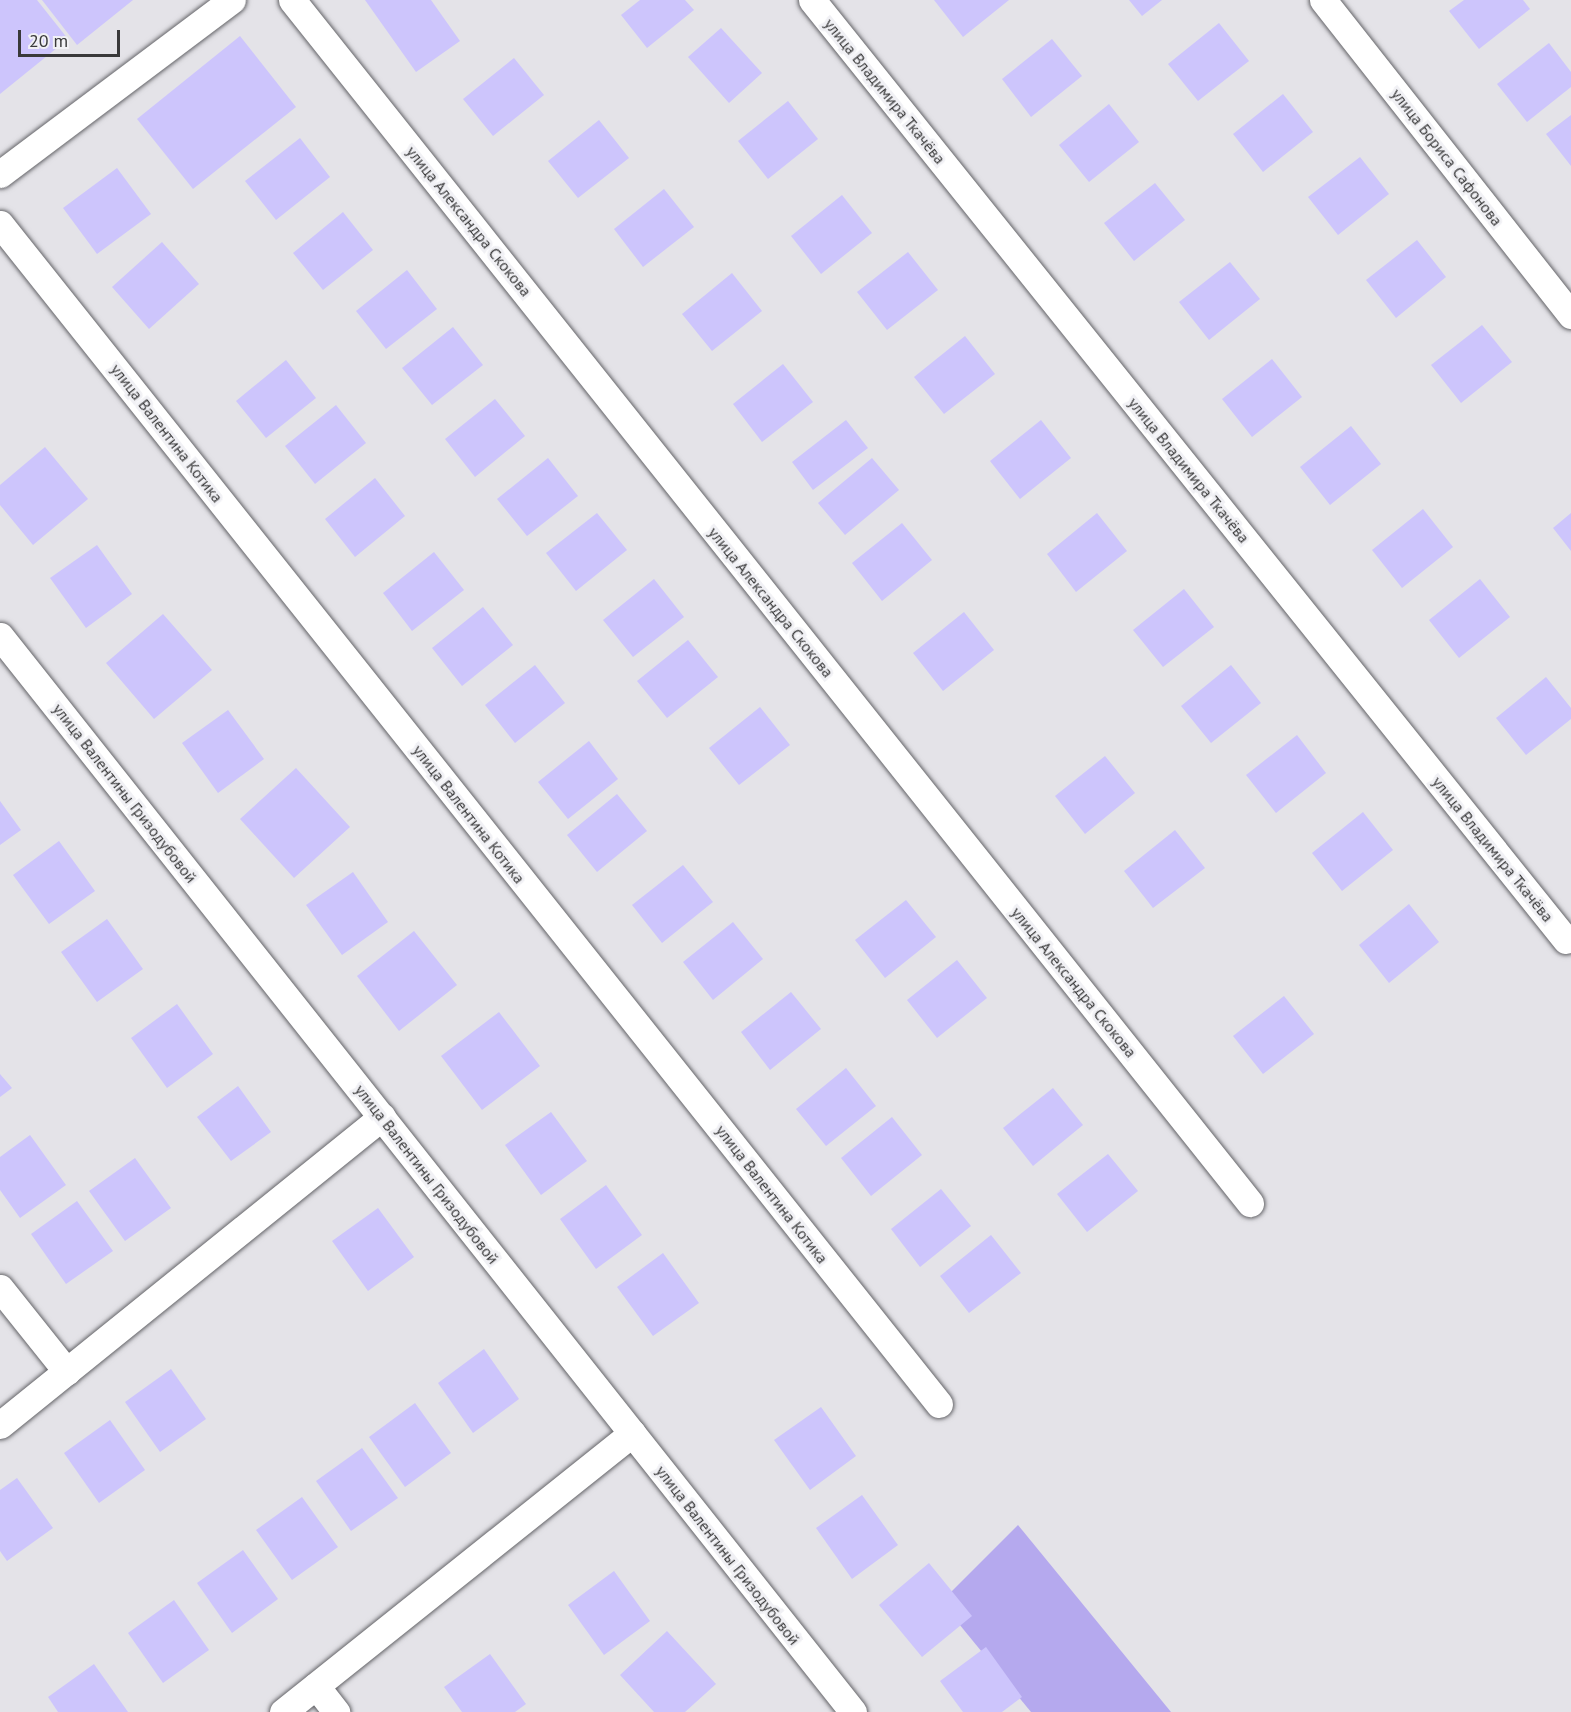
<!DOCTYPE html>
<meta charset="utf-8">
<style>
body{margin:0}
#map{position:relative;width:1571px;height:1712px;overflow:hidden;background:#e4e3e8;font-family:"PT Sans",sans-serif}
div>[style]{position:absolute}
.green>*{inset:0;background:#b5a9ee}
.building>*{inset:0;background:#cdc5fc}
.roads{filter:drop-shadow(0 0 2px #646468) drop-shadow(0 0 2px #646468)}
.minor>*{height:27px;margin:-13.5px;padding:0 13.5px;transform-origin:13.5px;border-radius:13.5px;background:#fff}
span{translate:-50% -50%;white-space:nowrap;text-align:center;line-height:1.15;-webkit-text-stroke:6px #f1f1f5;paint-order:stroke}
.street-label{font-size:16px;color:#39393a}
.scale{position:absolute;left:18px;top:30px;width:102px;height:27px;box-sizing:border-box;border:3px solid #39393a;border-top:0;padding-left:8px;font-size:18px;line-height:21px;white-space:nowrap;color:#39393a;-webkit-text-stroke:4px #f1f1f5;paint-order:stroke}
</style>
<div id="map">
<div class="green">
<div style="clip-path:polygon(1018px 1525px,1171px 1712px,1031px 1712px,941px 1602px)"></div>
</div>
<div class="building">
<div style="clip-path:polygon(0 0,37px 0,68px 39px,0 94px)"></div>
<div style="clip-path:polygon(42px 0,133px 0,77px 45px)"></div>
<div style="clip-path:polygon(365px 0,431px 0,460px 41px,416px 72px)"></div>
<div style="clip-path:polygon(640px 0,685px 0,694px 10px,647px 48px,621px 15px)"></div>
<div style="clip-path:polygon(934px 0,1009px 0,963px 37px)"></div>
<div style="clip-path:polygon(1129px 0,1162px 0,1142px 16px)"></div>
<div style="clip-path:polygon(1464px 0,1523px 0,1530px 9px,1479px 49px,1449px 11px)"></div>
<div style="clip-path:polygon(1219px 23px,1249px 61px,1198px 101px,1168px 64px)"></div>
<div style="clip-path:polygon(721px 28px,762px 73px,729px 103px,688px 57px)"></div>
<div style="clip-path:polygon(240px 36px,296px 107px,193px 189px,137px 119px)"></div>
<div style="clip-path:polygon(1052px 39px,1082px 76px,1031px 117px,1002px 79px)"></div>
<div style="clip-path:polygon(1549px 43px,1571px 72px,1571px 87px,1527px 122px,1497px 84px)"></div>
<div style="clip-path:polygon(514px 58px,544px 95px,493px 136px,463px 99px)"></div>
<div style="clip-path:polygon(1283px 94px,1313px 132px,1263px 172px,1233px 134px)"></div>
<div style="clip-path:polygon(788px 101px,818px 139px,768px 179px,738px 141px)"></div>
<div style="clip-path:polygon(1109px 104px,1139px 142px,1089px 182px,1059px 145px)"></div>
<div style="clip-path:polygon(1571px 115px,1571px 166px,1546px 134px)"></div>
<div style="clip-path:polygon(599px 120px,629px 158px,578px 198px,548px 161px)"></div>
<div style="clip-path:polygon(300px 138px,330px 177px,276px 220px,245px 181px)"></div>
<div style="clip-path:polygon(1360px 157px,1389px 194px,1338px 235px,1308px 197px)"></div>
<div style="clip-path:polygon(117px 168px,151px 214px,97px 254px,63px 208px)"></div>
<div style="clip-path:polygon(1155px 183px,1185px 220px,1134px 261px,1104px 223px)"></div>
<div style="clip-path:polygon(664px 189px,694px 227px,643px 267px,614px 229px)"></div>
<div style="clip-path:polygon(842px 195px,872px 233px,821px 274px,791px 236px)"></div>
<div style="clip-path:polygon(343px 212px,373px 250px,323px 290px,293px 253px)"></div>
<div style="clip-path:polygon(1417px 240px,1446px 277px,1396px 318px,1366px 280px)"></div>
<div style="clip-path:polygon(162px 242px,199px 284px,149px 329px,112px 287px)"></div>
<div style="clip-path:polygon(908px 252px,938px 290px,887px 330px,857px 292px)"></div>
<div style="clip-path:polygon(1230px 262px,1260px 299px,1209px 340px,1179px 302px)"></div>
<div style="clip-path:polygon(407px 270px,437px 309px,386px 349px,356px 311px)"></div>
<div style="clip-path:polygon(732px 273px,762px 311px,712px 351px,682px 314px)"></div>
<div style="clip-path:polygon(1482px 325px,1512px 362px,1461px 403px,1431px 365px)"></div>
<div style="clip-path:polygon(453px 327px,483px 365px,432px 405px,402px 368px)"></div>
<div style="clip-path:polygon(965px 336px,995px 374px,944px 414px,914px 377px)"></div>
<div style="clip-path:polygon(1272px 359px,1302px 397px,1252px 437px,1222px 399px)"></div>
<div style="clip-path:polygon(286px 360px,316px 398px,266px 438px,236px 401px)"></div>
<div style="clip-path:polygon(783px 364px,813px 402px,762px 442px,733px 404px)"></div>
<div style="clip-path:polygon(495px 399px,525px 436px,475px 477px,445px 439px)"></div>
<div style="clip-path:polygon(336px 405px,366px 443px,315px 484px,285px 446px)"></div>
<div style="clip-path:polygon(846px 420px,868px 448px,813px 490px,792px 462px)"></div>
<div style="clip-path:polygon(1041px 420px,1071px 458px,1020px 499px,990px 461px)"></div>
<div style="clip-path:polygon(1351px 426px,1381px 464px,1330px 505px,1300px 467px)"></div>
<div style="clip-path:polygon(45px 447px,88px 499px,33px 545px,0 505px,0 485px)"></div>
<div style="clip-path:polygon(548px 458px,578px 496px,527px 536px,497px 499px)"></div>
<div style="clip-path:polygon(872px 458px,899px 490px,845px 535px,818px 503px)"></div>
<div style="clip-path:polygon(375px 478px,405px 516px,355px 557px,325px 519px)"></div>
<div style="clip-path:polygon(1423px 509px,1453px 547px,1402px 588px,1372px 550px)"></div>
<div style="clip-path:polygon(597px 513px,627px 550px,576px 591px,546px 553px)"></div>
<div style="clip-path:polygon(1097px 513px,1127px 551px,1076px 592px,1047px 554px)"></div>
<div style="clip-path:polygon(1571px 513px,1571px 551px,1553px 528px)"></div>
<div style="clip-path:polygon(902px 523px,932px 560px,882px 601px,852px 563px)"></div>
<div style="clip-path:polygon(97px 545px,132px 594px,86px 628px,50px 578px)"></div>
<div style="clip-path:polygon(434px 552px,464px 590px,412px 631px,383px 593px)"></div>
<div style="clip-path:polygon(654px 579px,684px 617px,633px 657px,603px 620px)"></div>
<div style="clip-path:polygon(1480px 579px,1510px 617px,1459px 658px,1429px 620px)"></div>
<div style="clip-path:polygon(1184px 589px,1214px 627px,1163px 667px,1133px 630px)"></div>
<div style="clip-path:polygon(483px 607px,513px 645px,462px 686px,432px 648px)"></div>
<div style="clip-path:polygon(964px 612px,994px 650px,943px 691px,913px 653px)"></div>
<div style="clip-path:polygon(163px 614px,212px 670px,154px 719px,106px 663px)"></div>
<div style="clip-path:polygon(688px 640px,718px 677px,667px 718px,637px 681px)"></div>
<div style="clip-path:polygon(535px 665px,565px 703px,515px 743px,485px 705px)"></div>
<div style="clip-path:polygon(1231px 665px,1261px 703px,1211px 743px,1181px 706px)"></div>
<div style="clip-path:polygon(1546px 677px,1571px 708px,1571px 719px,1526px 755px,1496px 718px)"></div>
<div style="clip-path:polygon(760px 707px,790px 745px,739px 785px,709px 748px)"></div>
<div style="clip-path:polygon(228px 710px,264px 759px,218px 793px,182px 743px)"></div>
<div style="clip-path:polygon(1297px 735px,1326px 773px,1276px 813px,1246px 775px)"></div>
<div style="clip-path:polygon(589px 741px,618px 779px,568px 819px,538px 782px)"></div>
<div style="clip-path:polygon(1105px 756px,1135px 793px,1085px 834px,1055px 796px)"></div>
<div style="clip-path:polygon(296px 768px,350px 827px,294px 878px,240px 819px)"></div>
<div style="clip-path:polygon(617px 794px,647px 831px,597px 872px,567px 835px)"></div>
<div style="clip-path:polygon(0 801px,21px 830px,0 845px)"></div>
<div style="clip-path:polygon(1363px 812px,1393px 850px,1342px 891px,1312px 853px)"></div>
<div style="clip-path:polygon(1175px 830px,1205px 868px,1153px 908px,1124px 871px)"></div>
<div style="clip-path:polygon(59px 841px,95px 891px,49px 924px,13px 875px)"></div>
<div style="clip-path:polygon(683px 865px,713px 902px,662px 943px,632px 905px)"></div>
<div style="clip-path:polygon(353px 872px,388px 922px,342px 955px,306px 905px)"></div>
<div style="clip-path:polygon(906px 900px,936px 937px,885px 978px,855px 940px)"></div>
<div style="clip-path:polygon(1409px 904px,1439px 942px,1389px 983px,1359px 945px)"></div>
<div style="clip-path:polygon(107px 919px,143px 969px,97px 1002px,61px 952px)"></div>
<div style="clip-path:polygon(733px 922px,763px 959px,713px 1000px,683px 962px)"></div>
<div style="clip-path:polygon(414px 931px,457px 985px,399px 1031px,357px 976px)"></div>
<div style="clip-path:polygon(957px 960px,987px 998px,937px 1038px,907px 1000px)"></div>
<div style="clip-path:polygon(791px 992px,821px 1029px,770px 1070px,741px 1032px)"></div>
<div style="clip-path:polygon(1284px 996px,1314px 1034px,1263px 1074px,1233px 1036px)"></div>
<div style="clip-path:polygon(177px 1004px,213px 1054px,167px 1088px,131px 1038px)"></div>
<div style="clip-path:polygon(499px 1012px,540px 1066px,482px 1110px,441px 1056px)"></div>
<div style="clip-path:polygon(846px 1068px,876px 1106px,826px 1146px,796px 1109px)"></div>
<div style="clip-path:polygon(0 1074px,12px 1088px,0 1097px)"></div>
<div style="clip-path:polygon(238px 1086px,271px 1132px,231px 1161px,197px 1117px)"></div>
<div style="clip-path:polygon(1053px 1088px,1083px 1125px,1033px 1166px,1003px 1128px)"></div>
<div style="clip-path:polygon(551px 1112px,587px 1161px,541px 1195px,505px 1145px)"></div>
<div style="clip-path:polygon(892px 1117px,922px 1155px,871px 1196px,841px 1158px)"></div>
<div style="clip-path:polygon(30px 1135px,66px 1185px,20px 1218px,0 1190px,0 1157px)"></div>
<div style="clip-path:polygon(1108px 1154px,1138px 1191px,1087px 1232px,1057px 1194px)"></div>
<div style="clip-path:polygon(135px 1158px,171px 1208px,125px 1241px,89px 1191px)"></div>
<div style="clip-path:polygon(606px 1185px,642px 1235px,596px 1269px,560px 1219px)"></div>
<div style="clip-path:polygon(941px 1189px,971px 1226px,920px 1267px,891px 1229px)"></div>
<div style="clip-path:polygon(77px 1201px,113px 1251px,66px 1284px,31px 1234px)"></div>
<div style="clip-path:polygon(378px 1208px,414px 1257px,368px 1291px,332px 1241px)"></div>
<div style="clip-path:polygon(991px 1235px,1021px 1273px,969px 1313px,940px 1276px)"></div>
<div style="clip-path:polygon(663px 1253px,699px 1303px,653px 1336px,617px 1287px)"></div>
<div style="clip-path:polygon(484px 1349px,519px 1399px,473px 1433px,438px 1383px)"></div>
<div style="clip-path:polygon(171px 1369px,206px 1419px,160px 1452px,125px 1402px)"></div>
<div style="clip-path:polygon(415px 1403px,451px 1453px,405px 1487px,369px 1437px)"></div>
<div style="clip-path:polygon(821px 1407px,856px 1456px,810px 1490px,774px 1440px)"></div>
<div style="clip-path:polygon(110px 1420px,145px 1470px,99px 1503px,64px 1453px)"></div>
<div style="clip-path:polygon(362px 1448px,398px 1498px,351px 1531px,316px 1481px)"></div>
<div style="clip-path:polygon(17px 1478px,53px 1528px,7px 1561px,0 1551px,0 1490px)"></div>
<div style="clip-path:polygon(862px 1495px,898px 1545px,852px 1579px,816px 1528px)"></div>
<div style="clip-path:polygon(302px 1497px,338px 1547px,292px 1580px,256px 1530px)"></div>
<div style="clip-path:polygon(243px 1550px,278px 1599px,232px 1633px,197px 1583px)"></div>
<div style="clip-path:polygon(929px 1563px,972px 1616px,922px 1657px,879px 1605px)"></div>
<div style="clip-path:polygon(614px 1571px,650px 1621px,604px 1655px,568px 1605px)"></div>
<div style="clip-path:polygon(174px 1600px,209px 1650px,163px 1683px,128px 1633px)"></div>
<div style="clip-path:polygon(667px 1631px,716px 1684px,685px 1712px,654px 1712px,620px 1675px)"></div>
<div style="clip-path:polygon(986px 1647px,1022px 1697px,1002px 1712px,963px 1712px,940px 1681px)"></div>
<div style="clip-path:polygon(490px 1654px,526px 1704px,515px 1712px,462px 1712px,444px 1687px)"></div>
<div style="clip-path:polygon(94px 1664px,128px 1712px,58px 1712px,48px 1697px)"></div>
</div>
<div class="roads">
<div class="minor">
<div style="left:292px;top:0;width:1538px;rotate:51.47deg"></div>
<div style="left:812px;top:0;width:1205px;rotate:51.27deg"></div>
<div style="left:1323px;top:0;width:401px;rotate:51.8deg"></div>
<div style="left:0;top:174px;width:290px;rotate:-36.9deg"></div>
<div style="left:0;top:224px;width:1508px;rotate:51.49deg"></div>
<div style="left:0;top:636px;width:1373px;rotate:51.59deg"></div>
<div style="left:0;top:1288px;width:107px;rotate:51.4deg"></div>
<div style="left:0;top:1425px;width:491px;rotate:-38.9deg"></div>
<div style="left:316px;top:1686px;width:33px;rotate:52deg"></div>
<div style="left:283px;top:1712px;width:447px;rotate:-38.6deg"></div>
</div>
</div>
<div class="street-label">
<span style="left:885px;top:91px;rotate:51deg">улица Владимира Ткачёва</span>
<span style="left:1447px;top:157px;rotate:52deg">улица Бориса Сафонова</span>
<span style="left:469px;top:221px;rotate:51deg">улица Александра Скокова</span>
<span style="left:167px;top:433px;rotate:52deg">улица Валентина Котика</span>
<span style="left:1189px;top:470px;rotate:51deg">улица Владимира Ткачёва</span>
<span style="left:771px;top:602px;rotate:51deg">улица Александра Скокова</span>
<span style="left:125px;top:793px;rotate:52deg">улица Валентины Гризодубовой</span>
<span style="left:469px;top:814px;rotate:52deg">улица Валентина Котика</span>
<span style="left:1493px;top:849px;rotate:51deg">улица Владимира Ткачёва</span>
<span style="left:1074px;top:982px;rotate:51deg">улица Александра Скокова</span>
<span style="left:427px;top:1174px;rotate:52deg">улица Валентины Гризодубовой</span>
<span style="left:772px;top:1194px;rotate:52deg">улица Валентина Котика</span>
<span style="left:728px;top:1555px;rotate:52deg">улица Валентины Гризодубовой</span>
</div>
<div class="scale">20 m</div>
</div>
